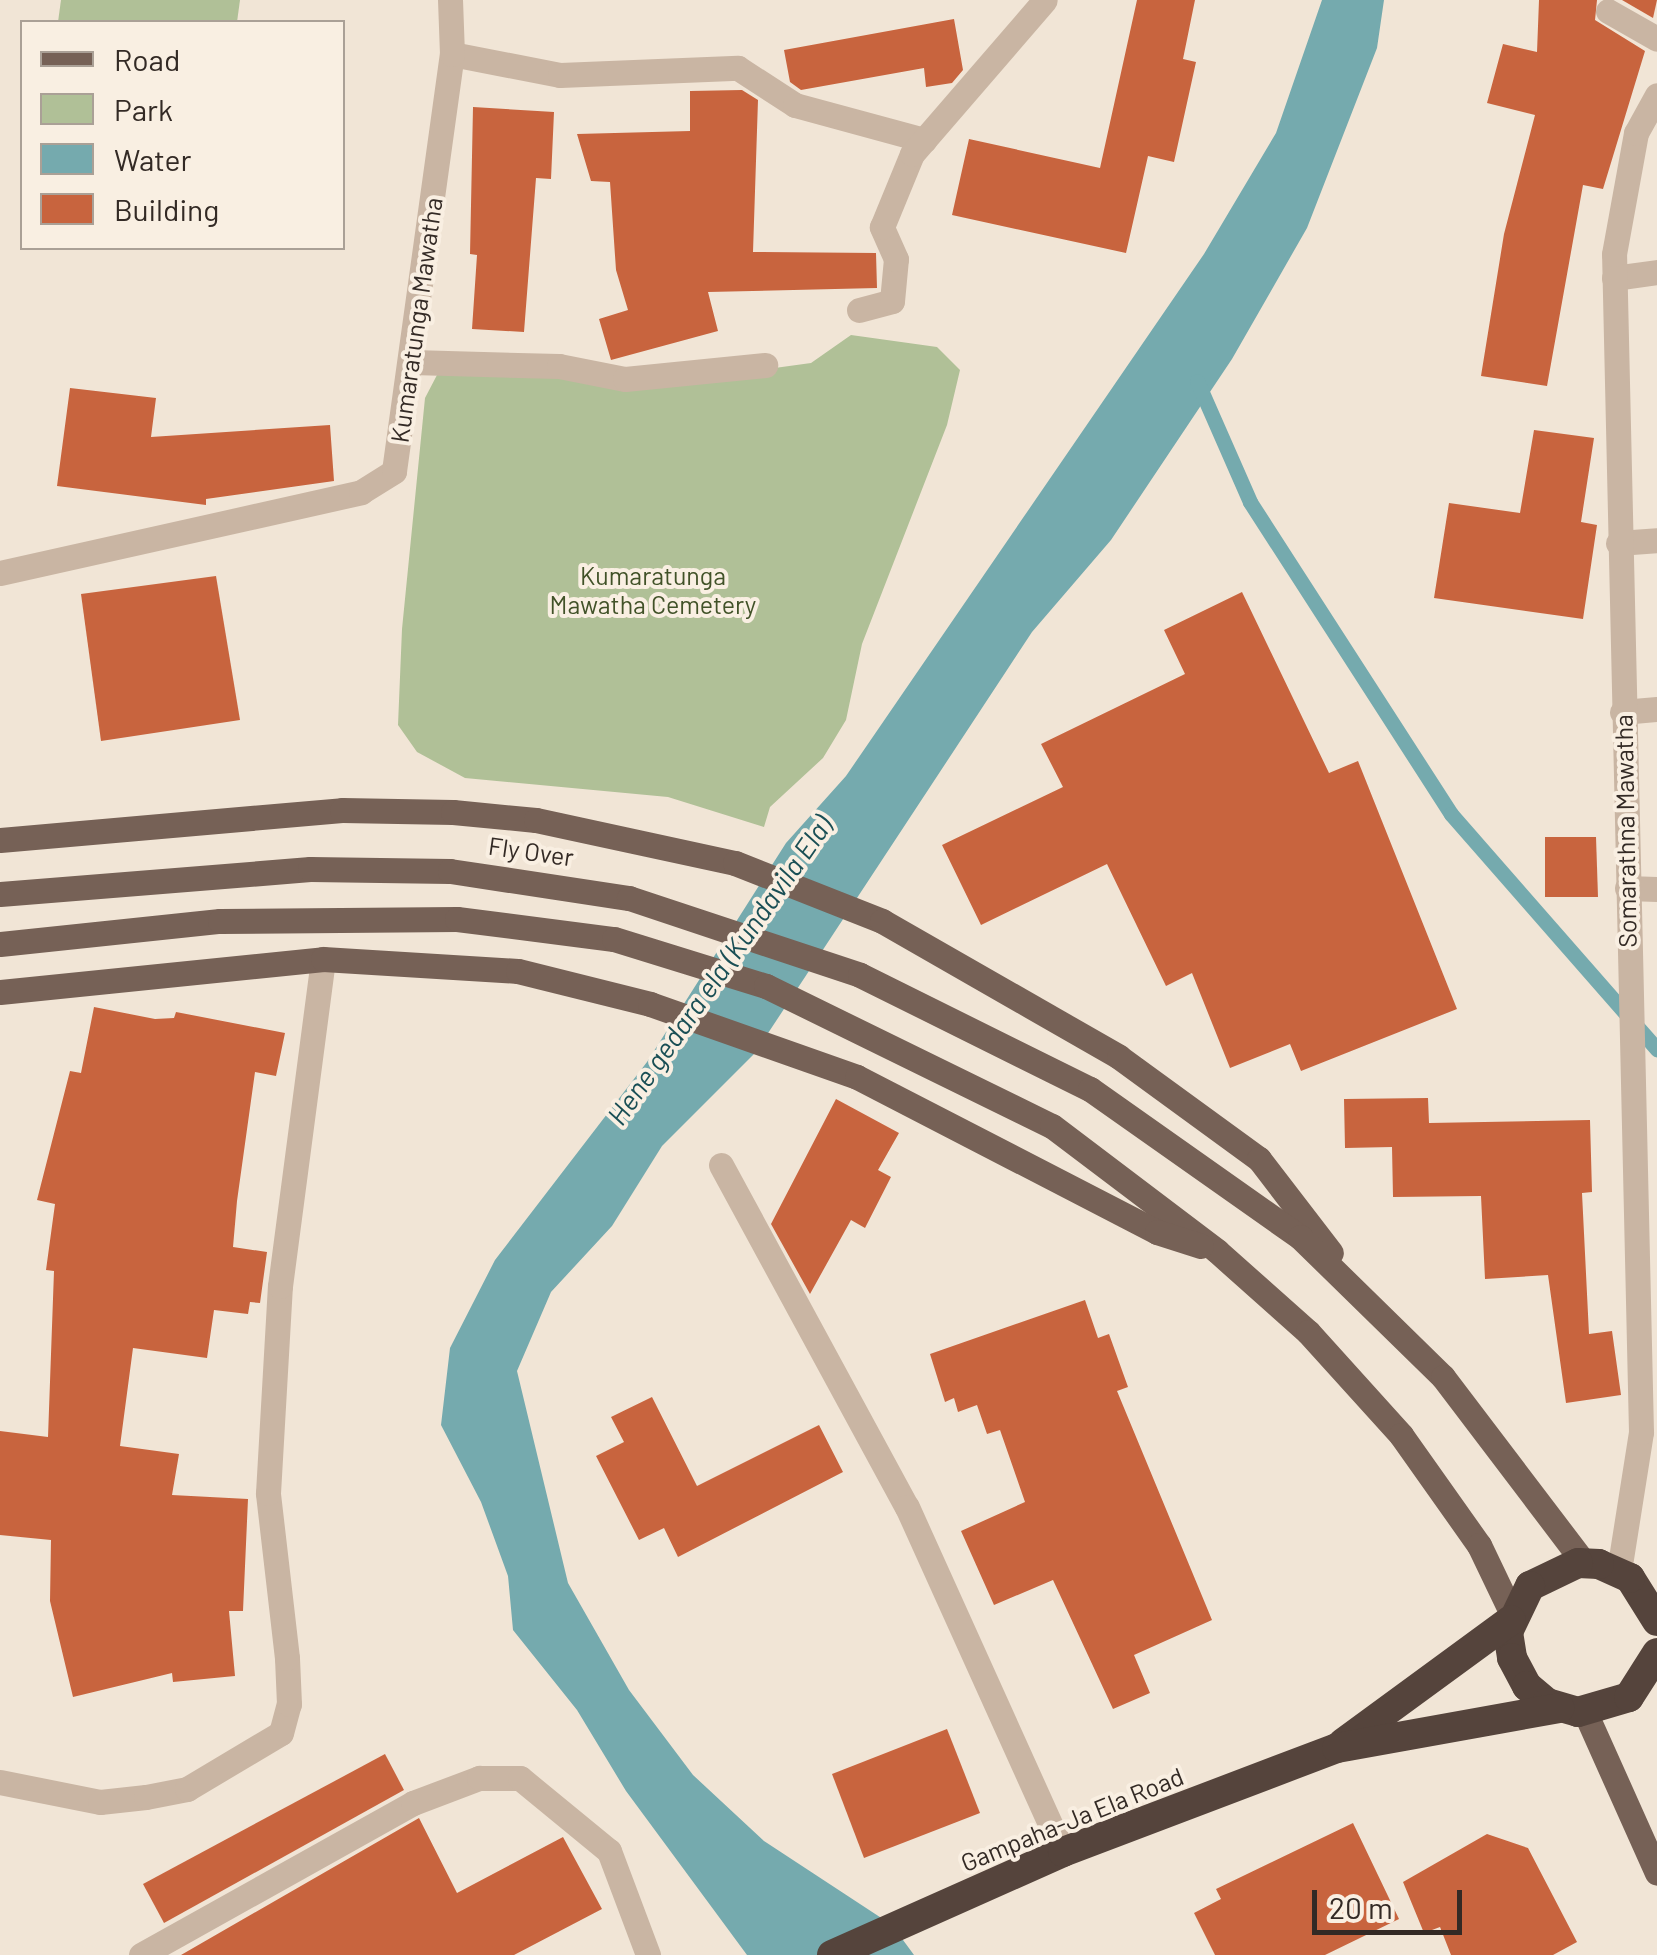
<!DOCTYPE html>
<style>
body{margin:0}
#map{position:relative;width:1657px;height:1955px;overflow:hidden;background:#f1e5d6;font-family:Barlow,sans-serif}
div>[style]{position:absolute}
.green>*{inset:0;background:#b0c097}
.water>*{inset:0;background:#75aaae}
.stream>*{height:15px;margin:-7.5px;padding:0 7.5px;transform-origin:7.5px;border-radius:7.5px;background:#75aaae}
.building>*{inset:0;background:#c8643e}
.minor>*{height:25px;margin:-12.5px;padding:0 12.5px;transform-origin:12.5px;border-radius:12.5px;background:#c9b5a3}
.major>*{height:25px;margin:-12.5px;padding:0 12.5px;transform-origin:12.5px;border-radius:12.5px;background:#766156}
.highway>*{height:30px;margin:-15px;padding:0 15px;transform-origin:15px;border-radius:15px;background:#55443c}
span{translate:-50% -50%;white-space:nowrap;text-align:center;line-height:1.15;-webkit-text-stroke:8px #f9efe2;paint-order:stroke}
.street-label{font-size:25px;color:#332a25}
.park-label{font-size:25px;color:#415228}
.water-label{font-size:28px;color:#1a4f55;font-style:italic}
.legend{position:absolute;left:20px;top:20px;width:325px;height:230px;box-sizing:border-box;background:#f9efe2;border:2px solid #aaa096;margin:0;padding:12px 18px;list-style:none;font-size:30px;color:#332a25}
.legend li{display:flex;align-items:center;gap:20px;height:50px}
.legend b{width:50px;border:2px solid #aaa096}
.scale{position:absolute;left:1312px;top:1890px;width:150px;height:45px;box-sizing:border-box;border:5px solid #332a25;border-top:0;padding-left:12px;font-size:30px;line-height:35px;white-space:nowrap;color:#332a25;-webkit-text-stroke:8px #f9efe2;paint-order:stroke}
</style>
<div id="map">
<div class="green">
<div style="clip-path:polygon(61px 0,240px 0,237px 22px,58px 22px)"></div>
<div style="clip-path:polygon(851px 335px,937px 347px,960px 370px,947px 425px,862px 644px,846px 720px,823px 758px,770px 807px,764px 827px,668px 797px,465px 778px,417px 752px,398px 725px,402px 629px,425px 398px,437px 375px,739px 373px,811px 363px)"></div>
</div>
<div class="water">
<div style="clip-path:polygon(1322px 0,1384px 0,1377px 48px,1307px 228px,1232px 359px,1111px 540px,1032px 632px,755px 1053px,662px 1146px,612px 1226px,551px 1292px,517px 1371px,568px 1583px,629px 1690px,693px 1775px,764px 1841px,892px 1925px,914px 1955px,747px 1955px,626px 1791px,577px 1710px,513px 1630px,508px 1576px,481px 1502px,441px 1425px,450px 1348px,495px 1260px,647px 1062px,786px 843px,846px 776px,1204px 254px,1276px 133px)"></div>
</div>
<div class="stream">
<div style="left:1197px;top:381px;width:132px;rotate:66.3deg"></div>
<div style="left:1250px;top:502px;width:371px;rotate:57.2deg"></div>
<div style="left:1451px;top:814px;width:313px;rotate:48.8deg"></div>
</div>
<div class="building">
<div style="clip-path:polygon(1137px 0,1195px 0,1183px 59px,1196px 62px,1174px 162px,1148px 156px,1126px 253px,952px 215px,969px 139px,1100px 168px)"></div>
<div style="clip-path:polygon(1539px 0,1597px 0,1595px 20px,1645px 51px,1603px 189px,1583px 185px,1547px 386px,1481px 376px,1504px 234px,1535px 115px,1487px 103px,1503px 44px,1537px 52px)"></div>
<div style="clip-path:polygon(1622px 0,1657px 0,1653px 18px)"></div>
<div style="clip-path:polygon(954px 19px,963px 70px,952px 83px,926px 87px,924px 68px,801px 90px,790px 82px,784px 50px)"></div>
<div style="clip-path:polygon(742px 90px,758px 100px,753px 252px,876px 253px,877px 288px,708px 292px,718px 331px,611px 360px,599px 319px,628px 310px,616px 270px,610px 182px,591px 181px,577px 134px,690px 131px,690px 91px)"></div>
<div style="clip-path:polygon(473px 107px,554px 112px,551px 179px,536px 178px,524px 332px,472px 329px,477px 255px,470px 254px)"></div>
<div style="clip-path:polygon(70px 388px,156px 398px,151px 437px,330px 425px,334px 481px,206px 499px,206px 505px,57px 486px)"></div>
<div style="clip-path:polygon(1534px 430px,1594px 438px,1581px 522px,1597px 525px,1583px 619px,1434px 598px,1449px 503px,1520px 513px)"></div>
<div style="clip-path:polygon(216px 576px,240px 720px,101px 741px,81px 594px)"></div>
<div style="clip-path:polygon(1242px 592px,1329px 773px,1358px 761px,1457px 1009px,1301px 1071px,1290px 1044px,1230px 1068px,1192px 973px,1166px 986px,1107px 864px,981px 925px,942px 845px,1063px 787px,1041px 744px,1185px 674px,1164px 630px)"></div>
<div style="clip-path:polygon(1545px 837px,1596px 837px,1598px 897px,1545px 897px)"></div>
<div style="clip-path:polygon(94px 1007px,155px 1019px,174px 1018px,176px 1012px,285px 1033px,276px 1076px,255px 1072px,237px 1201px,233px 1247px,267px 1252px,260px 1303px,250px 1302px,248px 1314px,214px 1310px,207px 1358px,133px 1348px,120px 1446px,179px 1454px,172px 1495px,248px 1499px,243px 1611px,229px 1611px,235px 1676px,173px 1682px,172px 1673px,73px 1697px,50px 1601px,51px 1540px,0 1535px,0 1431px,48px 1437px,54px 1271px,46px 1270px,55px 1204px,37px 1200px,70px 1071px,81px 1073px)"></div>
<div style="clip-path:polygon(1428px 1098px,1429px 1123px,1590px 1120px,1592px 1192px,1582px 1193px,1589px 1334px,1612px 1331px,1621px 1395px,1566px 1403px,1548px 1275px,1485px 1279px,1481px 1196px,1393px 1197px,1392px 1147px,1345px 1148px,1344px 1099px)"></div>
<div style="clip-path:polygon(836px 1099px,899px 1133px,878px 1170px,891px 1177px,865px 1228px,851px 1220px,810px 1294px,771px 1224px)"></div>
<div style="clip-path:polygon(1085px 1300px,1098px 1338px,1109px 1334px,1128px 1387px,1117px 1391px,1212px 1620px,1134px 1655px,1150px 1693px,1113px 1709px,1053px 1580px,994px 1605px,961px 1531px,1025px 1502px,1000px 1430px,987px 1434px,977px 1405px,958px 1412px,954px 1398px,945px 1402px,930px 1354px)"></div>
<div style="clip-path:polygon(652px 1397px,697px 1486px,819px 1425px,843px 1472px,678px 1557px,664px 1528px,639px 1540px,596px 1456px,624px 1442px,611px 1417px)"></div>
<div style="clip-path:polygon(947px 1729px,980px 1813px,864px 1858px,832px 1774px)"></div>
<div style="clip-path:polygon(385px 1754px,404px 1790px,164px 1923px,143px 1884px)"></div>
<div style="clip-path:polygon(419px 1818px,457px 1893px,563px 1837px,602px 1909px,514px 1955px,181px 1955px)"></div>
<div style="clip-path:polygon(1353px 1823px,1399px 1919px,1325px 1955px,1215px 1955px,1194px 1913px,1221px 1899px,1216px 1889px)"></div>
<div style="clip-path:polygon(1487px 1834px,1528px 1848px,1577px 1942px,1553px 1955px,1451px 1955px,1440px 1927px,1424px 1933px,1403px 1882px)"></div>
</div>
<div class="minor">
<div style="left:1608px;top:11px;width:56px;rotate:29.7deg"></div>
<div style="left:452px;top:54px;width:110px;rotate:11deg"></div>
<div style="left:560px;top:75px;width:178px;rotate:-2.3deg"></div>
<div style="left:738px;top:68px;width:68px;rotate:33deg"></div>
<div style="left:795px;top:105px;width:134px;rotate:15.2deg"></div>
<div style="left:1614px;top:278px;width:43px;rotate:-7.9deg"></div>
<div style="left:859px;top:310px;width:34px;rotate:-15deg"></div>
<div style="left:892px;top:301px;width:42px;rotate:-84.6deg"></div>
<div style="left:896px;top:259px;width:35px;rotate:-114deg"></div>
<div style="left:882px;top:227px;width:79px;rotate:-67.7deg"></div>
<div style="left:912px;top:154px;width:203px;rotate:-49.2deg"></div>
<div style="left:412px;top:362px;width:147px;rotate:1.6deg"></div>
<div style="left:559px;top:366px;width:67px;rotate:11.1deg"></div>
<div style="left:625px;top:379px;width:141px;rotate:-5.7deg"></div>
<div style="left:1618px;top:543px;width:39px;rotate:-4deg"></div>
<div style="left:0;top:573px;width:370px;rotate:-12.6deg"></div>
<div style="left:361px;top:492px;width:39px;rotate:-32deg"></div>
<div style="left:394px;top:471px;width:421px;rotate:-82.1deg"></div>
<div style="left:452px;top:54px;width:54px;rotate:-92.1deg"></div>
<div style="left:1622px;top:712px;width:35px;rotate:-5deg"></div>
<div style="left:1627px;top:888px;width:30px;rotate:2deg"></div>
<div style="left:721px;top:1165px;width:389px;rotate:61.5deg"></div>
<div style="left:907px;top:1507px;width:379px;rotate:65.7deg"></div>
<div style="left:1619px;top:1571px;width:141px;rotate:-81deg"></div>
<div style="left:1641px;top:1432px;width:1178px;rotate:-91.31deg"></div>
<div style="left:1614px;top:254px;width:123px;rotate:-79.7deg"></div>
<div style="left:1636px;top:133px;width:43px;rotate:-61.1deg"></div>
<div style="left:0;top:1782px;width:102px;rotate:11.3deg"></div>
<div style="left:100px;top:1802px;width:46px;rotate:-6.2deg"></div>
<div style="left:146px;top:1797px;width:42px;rotate:-11deg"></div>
<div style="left:187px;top:1789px;width:109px;rotate:-30.8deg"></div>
<div style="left:281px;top:1733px;width:30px;rotate:-75deg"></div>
<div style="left:289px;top:1704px;width:46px;rotate:-92.5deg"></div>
<div style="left:287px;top:1658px;width:166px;rotate:-96.6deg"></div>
<div style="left:268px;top:1493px;width:207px;rotate:-86.7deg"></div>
<div style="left:280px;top:1286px;width:330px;rotate:-82.5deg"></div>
<div style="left:141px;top:1955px;width:312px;rotate:-29.2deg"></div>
<div style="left:413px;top:1803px;width:71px;rotate:-20.7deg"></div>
<div style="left:479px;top:1778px;width:41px"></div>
<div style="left:520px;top:1778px;width:115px;rotate:39.4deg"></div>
<div style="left:609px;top:1851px;width:111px;rotate:69.4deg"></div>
</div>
<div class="major">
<div style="left:0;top:840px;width:343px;rotate:-5deg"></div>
<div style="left:342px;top:810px;width:111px;rotate:1deg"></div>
<div style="left:453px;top:812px;width:83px;rotate:5.5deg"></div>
<div style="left:536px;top:820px;width:204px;rotate:12.2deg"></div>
<div style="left:735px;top:863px;width:158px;rotate:21.5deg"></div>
<div style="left:882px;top:921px;width:273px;rotate:29.8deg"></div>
<div style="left:1119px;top:1057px;width:173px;rotate:36.1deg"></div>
<div style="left:1259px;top:1159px;width:118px;rotate:52.5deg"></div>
<div style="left:0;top:894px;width:311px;rotate:-4.6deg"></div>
<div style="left:310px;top:869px;width:140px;rotate:0.8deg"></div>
<div style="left:450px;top:871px;width:181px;rotate:8.6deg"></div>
<div style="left:629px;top:898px;width:243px;rotate:18.4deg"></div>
<div style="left:860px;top:975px;width:257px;rotate:26.4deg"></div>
<div style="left:1090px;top:1089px;width:257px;rotate:35.2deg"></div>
<div style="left:1300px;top:1237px;width:200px;rotate:44.4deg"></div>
<div style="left:1443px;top:1377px;width:233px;rotate:52.8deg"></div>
<div style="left:0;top:944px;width:221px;rotate:-6deg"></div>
<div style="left:220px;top:921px;width:237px;rotate:-0.5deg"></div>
<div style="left:457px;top:919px;width:158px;rotate:7.3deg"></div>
<div style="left:614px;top:939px;width:159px;rotate:17.2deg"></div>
<div style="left:766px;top:986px;width:318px;rotate:26.1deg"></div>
<div style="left:1052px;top:1126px;width:207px;rotate:37.1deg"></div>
<div style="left:1217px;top:1251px;width:122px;rotate:41.7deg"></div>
<div style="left:1308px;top:1332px;width:139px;rotate:47.9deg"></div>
<div style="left:1401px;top:1435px;width:135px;rotate:54.7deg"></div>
<div style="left:1479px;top:1545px;width:76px;rotate:64.4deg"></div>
<div style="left:0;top:992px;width:325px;rotate:-5.8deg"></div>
<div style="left:323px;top:959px;width:195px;rotate:3.5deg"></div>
<div style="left:518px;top:971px;width:136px;rotate:14deg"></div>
<div style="left:650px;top:1004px;width:219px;rotate:19.4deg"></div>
<div style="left:857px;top:1077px;width:338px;rotate:27.3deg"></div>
<div style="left:1157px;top:1232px;width:46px;rotate:17.7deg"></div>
<div style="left:1585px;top:1712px;width:176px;rotate:65.9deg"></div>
</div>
<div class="highway">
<div style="left:1657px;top:1621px;width:51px;rotate:-122.1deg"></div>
<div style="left:1630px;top:1578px;width:34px;rotate:-156deg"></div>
<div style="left:1599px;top:1564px;width:21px;rotate:-177deg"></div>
<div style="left:1578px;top:1563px;width:53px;rotate:154.4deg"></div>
<div style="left:1530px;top:1586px;width:51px;rotate:115.6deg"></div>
<div style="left:1508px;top:1632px;width:26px;rotate:81deg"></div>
<div style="left:1512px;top:1658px;width:32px;rotate:62deg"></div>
<div style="left:1527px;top:1686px;width:26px;rotate:40deg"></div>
<div style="left:1547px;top:1703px;width:32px;rotate:16deg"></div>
<div style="left:1578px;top:1712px;width:53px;rotate:-16.4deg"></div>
<div style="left:1629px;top:1697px;width:52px;rotate:-57.5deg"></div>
<div style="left:1343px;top:1743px;width:208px;rotate:-36.2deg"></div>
<div style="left:832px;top:1955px;width:253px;rotate:-24deg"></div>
<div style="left:1063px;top:1852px;width:293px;rotate:-20.8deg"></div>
<div style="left:1337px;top:1748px;width:226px;rotate:-10.2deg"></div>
</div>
<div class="street-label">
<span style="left:416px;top:320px;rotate:-82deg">Kumaratunga Mawatha</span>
<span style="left:1625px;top:831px;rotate:-91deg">Somarathna Mawatha</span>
<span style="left:531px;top:851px;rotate:8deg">Fly Over</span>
<span style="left:1072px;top:1819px;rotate:-22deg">Gampaha-Ja Ela Road</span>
</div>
<div class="park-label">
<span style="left:653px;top:590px">Kumaratunga<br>Mawatha Cemetery</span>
</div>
<div class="water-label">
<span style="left:719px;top:970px;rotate:-55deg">Hene gedara ela (Kundavila Ela)</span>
</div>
<ul class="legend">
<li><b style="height:12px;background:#766156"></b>Road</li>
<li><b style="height:28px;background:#b0c097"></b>Park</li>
<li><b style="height:28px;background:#75aaae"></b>Water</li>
<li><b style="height:28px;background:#c8643e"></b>Building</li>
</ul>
<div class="scale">20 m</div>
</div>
